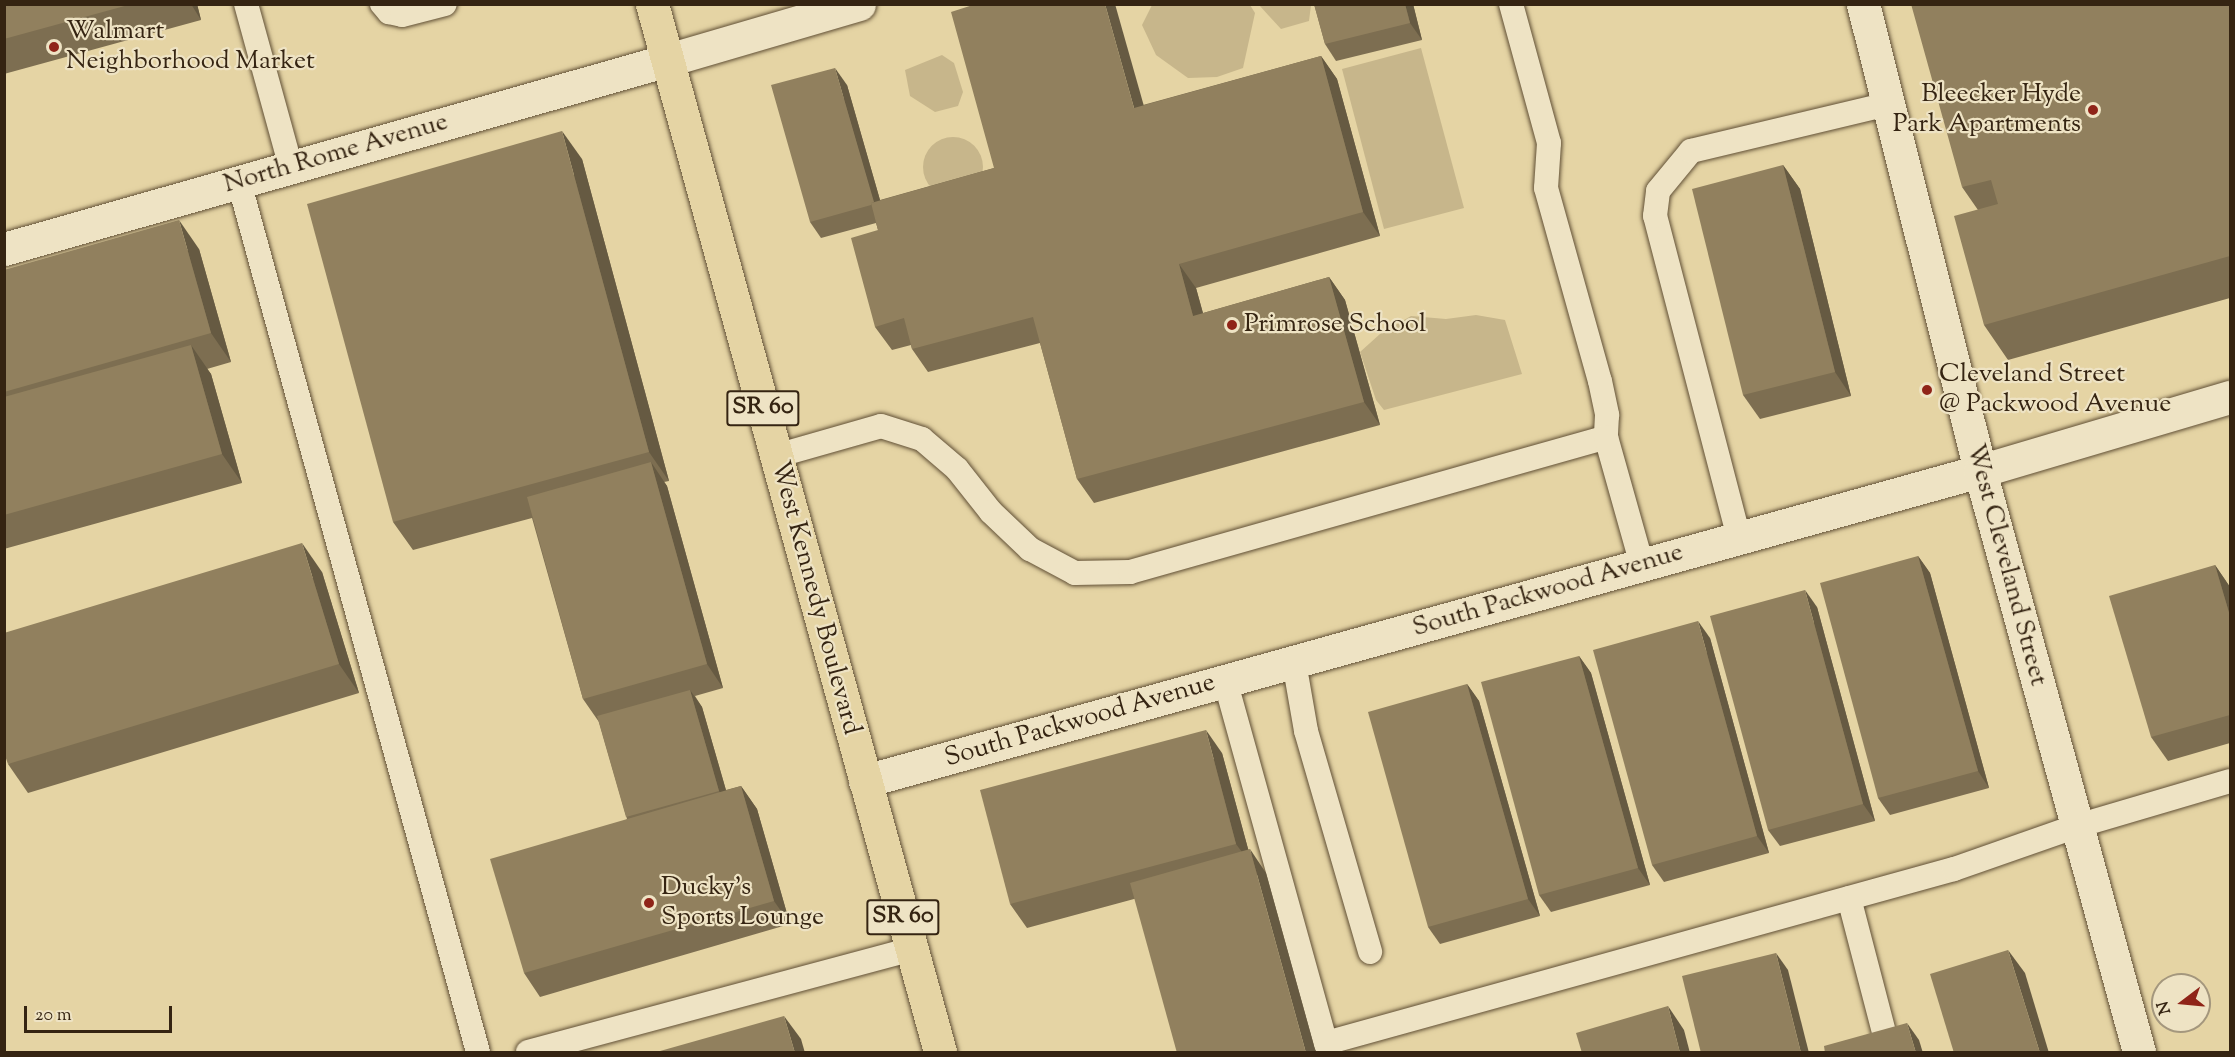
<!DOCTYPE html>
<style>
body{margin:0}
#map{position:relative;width:2235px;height:1057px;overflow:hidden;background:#e5d4a4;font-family:"Sorts Mill Goudy",serif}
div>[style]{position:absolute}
.green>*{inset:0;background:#c7b68b}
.round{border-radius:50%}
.roads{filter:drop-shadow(0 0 2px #615036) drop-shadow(0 0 2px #615036)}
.service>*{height:24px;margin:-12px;padding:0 12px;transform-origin:12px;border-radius:12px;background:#eee3c4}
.minor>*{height:33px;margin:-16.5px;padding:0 16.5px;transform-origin:16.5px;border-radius:16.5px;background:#eee3c4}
.tertiary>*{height:33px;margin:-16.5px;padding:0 16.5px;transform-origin:16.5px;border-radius:16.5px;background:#eee3c4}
.secondary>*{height:33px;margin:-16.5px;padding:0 16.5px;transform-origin:16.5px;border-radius:16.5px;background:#eee3c4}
.primary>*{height:33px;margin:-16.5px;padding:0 16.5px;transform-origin:16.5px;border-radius:16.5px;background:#e5d4a4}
.wall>*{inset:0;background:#7d6e51}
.shaded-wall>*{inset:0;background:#665a42}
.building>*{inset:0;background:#91805e}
.dots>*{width:16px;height:16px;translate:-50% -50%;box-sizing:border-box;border:3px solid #eee3c4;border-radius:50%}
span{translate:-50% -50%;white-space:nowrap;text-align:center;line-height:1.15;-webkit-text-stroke:4.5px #eee3c4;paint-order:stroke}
.shield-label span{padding:2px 4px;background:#eee3c4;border:2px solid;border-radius:4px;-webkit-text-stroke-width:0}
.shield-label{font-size:24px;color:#352412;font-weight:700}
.poi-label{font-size:26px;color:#352412}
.left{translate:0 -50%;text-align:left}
.right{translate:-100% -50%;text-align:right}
.street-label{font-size:26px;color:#352412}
.frame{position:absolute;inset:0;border:6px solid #352412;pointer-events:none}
.north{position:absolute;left:2151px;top:973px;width:60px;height:60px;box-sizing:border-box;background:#eee3c4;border:2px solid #a4977d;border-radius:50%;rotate:254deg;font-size:16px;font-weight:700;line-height:24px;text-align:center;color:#352412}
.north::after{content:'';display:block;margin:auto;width:21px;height:27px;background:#8f2418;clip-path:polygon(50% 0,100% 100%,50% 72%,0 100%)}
.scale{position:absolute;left:24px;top:1006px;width:148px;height:27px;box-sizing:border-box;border:3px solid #352412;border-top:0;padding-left:8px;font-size:18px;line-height:21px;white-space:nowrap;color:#352412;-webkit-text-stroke:4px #eee3c4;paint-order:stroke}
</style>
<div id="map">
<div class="green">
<div style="clip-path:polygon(1152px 5px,1250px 5px,1255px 13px,1243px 68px,1217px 77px,1188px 78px,1156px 55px,1142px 25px)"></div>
<div style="clip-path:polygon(1259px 5px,1311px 5px,1309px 21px,1281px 29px)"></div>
<div style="clip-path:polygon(1421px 48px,1464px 208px,1384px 229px,1342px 69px)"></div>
<div style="clip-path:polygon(942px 55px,954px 63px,963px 92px,958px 106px,935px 112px,910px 96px,905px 70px)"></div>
<div class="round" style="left:923px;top:137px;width:60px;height:60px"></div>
<div style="clip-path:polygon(1476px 315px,1505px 320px,1522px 374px,1384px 410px,1376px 400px,1360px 352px,1380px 334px,1411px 316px,1446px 319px)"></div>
</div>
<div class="roads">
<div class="service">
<div style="left:246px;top:4px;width:169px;rotate:74.6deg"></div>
<div style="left:382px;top:4px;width:11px;rotate:49deg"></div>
<div style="left:389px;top:12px;width:13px;rotate:13deg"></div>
<div style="left:402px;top:15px;width:44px;rotate:-14.3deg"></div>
<div style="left:1511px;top:4px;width:144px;rotate:74.7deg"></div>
<div style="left:1549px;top:143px;width:45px;rotate:93.8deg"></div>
<div style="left:1546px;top:188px;width:200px;rotate:74.4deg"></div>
<div style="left:1600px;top:381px;width:35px;rotate:78deg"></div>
<div style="left:1607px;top:415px;width:22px;rotate:93deg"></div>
<div style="left:239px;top:182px;width:902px;rotate:74.64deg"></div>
<div style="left:776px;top:456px;width:109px;rotate:-15.9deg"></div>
<div style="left:881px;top:426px;width:43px;rotate:17.6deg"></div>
<div style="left:922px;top:439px;width:46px;rotate:40.6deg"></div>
<div style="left:957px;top:469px;width:55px;rotate:51.7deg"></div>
<div style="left:991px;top:512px;width:54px;rotate:43.5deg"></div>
<div style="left:1030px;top:549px;width:51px;rotate:28.1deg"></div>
<div style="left:1075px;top:573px;width:55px;rotate:-1deg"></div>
<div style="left:1130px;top:572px;width:495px;rotate:-15.8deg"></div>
<div style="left:1606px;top:437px;width:133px;rotate:74.3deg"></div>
<div style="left:1739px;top:538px;width:333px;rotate:-104.6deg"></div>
<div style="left:1655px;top:216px;width:25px;rotate:-83deg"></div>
<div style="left:1658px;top:191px;width:52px;rotate:-50.5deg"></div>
<div style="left:1691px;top:151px;width:203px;rotate:-13.4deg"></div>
<div style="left:1294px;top:662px;width:70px;rotate:80.1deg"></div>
<div style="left:1306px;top:731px;width:230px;rotate:73.8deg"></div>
<div style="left:1225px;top:680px;width:377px;rotate:74.5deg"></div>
<div style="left:1849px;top:898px;width:138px;rotate:75.4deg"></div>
<div style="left:528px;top:1052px;width:398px;rotate:-15deg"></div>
<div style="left:1329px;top:1052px;width:9px;rotate:-108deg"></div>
<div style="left:1326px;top:1043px;width:652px;rotate:-15.49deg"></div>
<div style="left:1954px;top:869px;width:130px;rotate:-19.3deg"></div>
<div style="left:2077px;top:826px;width:159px;rotate:-16.4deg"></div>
</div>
<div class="minor">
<div style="left:668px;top:60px;width:199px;rotate:-16.3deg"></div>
<div style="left:865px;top:781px;width:1157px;rotate:-15.54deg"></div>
<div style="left:1980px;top:471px;width:261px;rotate:-16.5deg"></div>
</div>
<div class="tertiary">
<div style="left:4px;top:249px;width:690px;rotate:-15.89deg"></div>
</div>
<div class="secondary">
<div style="left:1863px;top:4px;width:481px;rotate:75.9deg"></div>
<div style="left:1980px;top:471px;width:602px;rotate:74.69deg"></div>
</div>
<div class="primary">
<div style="left:652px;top:4px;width:1087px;rotate:74.63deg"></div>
</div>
</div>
<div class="wall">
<div style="clip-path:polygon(4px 4px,197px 4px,201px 20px,4px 74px)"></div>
<div style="clip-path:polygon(1314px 4px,1413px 4px,1422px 40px,1336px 61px,1325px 44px)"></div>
<div style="clip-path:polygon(2230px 4px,2230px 298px,2008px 360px,1984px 325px,1978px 210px,1962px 187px)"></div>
<div style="clip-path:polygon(1321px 56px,1337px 79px,1380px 236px,1196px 288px,1203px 313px,1329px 277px,1345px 300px,1380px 425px,1094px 503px,1077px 479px,1040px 343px,928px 372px,912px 349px,911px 345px,892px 350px,875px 327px,878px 230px,876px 223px,821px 238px,810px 222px,847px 85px,880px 200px,994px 168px,1143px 105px)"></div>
<div style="clip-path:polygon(582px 159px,669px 481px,664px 482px,667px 486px,723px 688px,695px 696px,702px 707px,726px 790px,741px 786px,757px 809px,790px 924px,540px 997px,524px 973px,627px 819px,599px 722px,583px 699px,532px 518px,413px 550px,393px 522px)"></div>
<div style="clip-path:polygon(1783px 165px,1800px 189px,1851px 396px,1760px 419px,1743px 395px)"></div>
<div style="clip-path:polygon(199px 249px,231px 362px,207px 369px,211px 374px,242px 483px,4px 549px,4px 270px)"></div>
<div style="clip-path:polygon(1918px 556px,1930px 573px,1989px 788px,1890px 815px,1878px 798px)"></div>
<div style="clip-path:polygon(2215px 565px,2230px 587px,2230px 743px,2168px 761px,2151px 737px)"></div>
<div style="clip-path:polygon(322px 572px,359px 693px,28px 793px,8px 764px)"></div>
<div style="clip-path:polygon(1817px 607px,1875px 821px,1780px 846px,1768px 830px)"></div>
<div style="clip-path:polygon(1710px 638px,1769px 853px,1664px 882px,1652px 865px)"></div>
<div style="clip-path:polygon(1579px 656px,1591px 673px,1650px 885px,1551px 912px,1539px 895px)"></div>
<div style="clip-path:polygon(1467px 684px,1479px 701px,1540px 916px,1440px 944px,1428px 927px)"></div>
<div style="clip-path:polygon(1222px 753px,1248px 849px,1266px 873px,1134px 899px,1027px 928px,1010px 904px)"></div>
</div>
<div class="shaded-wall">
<div style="clip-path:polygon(191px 4px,197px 4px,201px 20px)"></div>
<div style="clip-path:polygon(1105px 4px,1115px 4px,1151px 131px,1134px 108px)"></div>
<div style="clip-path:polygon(1405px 4px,1413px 4px,1422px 40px,1410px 23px)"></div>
<div style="clip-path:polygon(1321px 56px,1337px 79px,1380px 236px,1363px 212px)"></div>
<div style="clip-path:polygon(835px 68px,847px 85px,886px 221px,874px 204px)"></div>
<div style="clip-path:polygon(562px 131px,582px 159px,669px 481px,649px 452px)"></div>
<div style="clip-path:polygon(1783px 165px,1800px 189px,1851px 396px,1835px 372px)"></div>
<div style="clip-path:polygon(179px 220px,199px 249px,231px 362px,211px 333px)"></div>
<div style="clip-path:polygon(1179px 264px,1196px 288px,1210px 339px,1193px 316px)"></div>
<div style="clip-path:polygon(1329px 277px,1345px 300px,1380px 425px,1364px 402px)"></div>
<div style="clip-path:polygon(191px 345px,211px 374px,242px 483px,222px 454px)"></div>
<div style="clip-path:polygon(651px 462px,667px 486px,723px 688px,707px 664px)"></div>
<div style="clip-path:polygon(302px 543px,322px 572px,359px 693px,339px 664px)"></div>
<div style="clip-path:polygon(1918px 556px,1930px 573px,1989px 788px,1978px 771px)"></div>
<div style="clip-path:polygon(2215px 565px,2230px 587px,2230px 616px)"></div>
<div style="clip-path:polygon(1805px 590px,1817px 607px,1875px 821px,1863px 804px)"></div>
<div style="clip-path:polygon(1698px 621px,1710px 638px,1769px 853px,1757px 836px)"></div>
<div style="clip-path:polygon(1579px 656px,1591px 673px,1650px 885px,1638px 868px)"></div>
<div style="clip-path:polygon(1467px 684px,1479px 701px,1540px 916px,1528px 899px)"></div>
<div style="clip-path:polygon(690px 690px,702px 707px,731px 808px,719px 791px)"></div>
<div style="clip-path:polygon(1206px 730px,1222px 753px,1253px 867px,1236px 844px)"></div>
<div style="clip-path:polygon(741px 786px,757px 809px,790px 924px,774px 901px)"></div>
<div style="clip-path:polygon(1250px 849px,1266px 873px,1316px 1053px,1306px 1053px)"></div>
<div style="clip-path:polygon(2008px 950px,2025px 973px,2049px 1053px,2040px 1053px)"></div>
<div style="clip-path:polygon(1776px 953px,1788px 970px,1809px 1053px,1801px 1053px)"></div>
<div style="clip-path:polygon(1668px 1006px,1684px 1030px,1690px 1053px,1680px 1053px)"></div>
<div style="clip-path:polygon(784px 1016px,801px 1039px,805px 1053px,795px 1053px)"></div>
<div style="clip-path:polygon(1907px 1023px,1919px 1040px,1923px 1053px,1916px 1053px)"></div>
</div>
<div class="building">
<div style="clip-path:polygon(4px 4px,132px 4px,4px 39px)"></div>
<div style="clip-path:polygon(976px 4px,1105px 4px,1134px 108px,1321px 56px,1363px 212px,1179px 264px,1193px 316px,1329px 277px,1364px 402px,1077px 479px,1033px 317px,912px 349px,904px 318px,875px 327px,851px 238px,878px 230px,871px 203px,994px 168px,951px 12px)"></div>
<div style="clip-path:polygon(1314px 4px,1405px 4px,1410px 23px,1325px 44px)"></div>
<div style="clip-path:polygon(1911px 4px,2230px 4px,2230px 256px,1984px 325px,1954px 216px,1998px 204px,1991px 180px,1962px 187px)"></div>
<div style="clip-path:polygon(835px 68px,874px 202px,871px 203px,871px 205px,810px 222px,771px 85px)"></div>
<div style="clip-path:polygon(562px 131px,649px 452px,393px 522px,307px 204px)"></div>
<div style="clip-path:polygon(1783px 165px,1835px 372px,1743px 395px,1692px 189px)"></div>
<div style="clip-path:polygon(179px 220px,211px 333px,4px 392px,4px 270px)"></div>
<div style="clip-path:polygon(191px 345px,222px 454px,4px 515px,4px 397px)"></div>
<div style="clip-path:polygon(651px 462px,707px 664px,583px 699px,527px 497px)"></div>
<div style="clip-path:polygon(302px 543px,339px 664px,8px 764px,4px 753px,4px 633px)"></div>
<div style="clip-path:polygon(1918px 556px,1978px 771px,1878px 798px,1820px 583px)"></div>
<div style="clip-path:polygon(2215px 565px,2230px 616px,2230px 715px,2151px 737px,2109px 596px)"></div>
<div style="clip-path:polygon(1805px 590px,1863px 804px,1768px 830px,1710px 616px)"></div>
<div style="clip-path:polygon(1698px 621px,1757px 836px,1652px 865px,1593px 650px)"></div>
<div style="clip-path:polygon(1579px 656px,1638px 868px,1539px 895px,1481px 682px)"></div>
<div style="clip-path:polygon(1467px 684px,1528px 899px,1428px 927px,1368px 712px)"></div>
<div style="clip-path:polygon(690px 690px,719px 791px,626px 817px,597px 716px)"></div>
<div style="clip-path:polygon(1206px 730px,1236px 844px,1010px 904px,980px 790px)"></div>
<div style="clip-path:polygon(741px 786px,774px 901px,524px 973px,490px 859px)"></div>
<div style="clip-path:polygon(1250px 849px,1306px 1053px,1177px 1053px,1130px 883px)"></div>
<div style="clip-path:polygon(2008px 950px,2040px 1053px,1954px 1053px,1930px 974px)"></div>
<div style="clip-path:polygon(1776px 953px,1801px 1053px,1701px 1053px,1682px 976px)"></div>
<div style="clip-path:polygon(1668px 1006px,1680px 1053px,1582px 1053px,1576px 1033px)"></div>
<div style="clip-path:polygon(784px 1016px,795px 1053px,653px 1053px)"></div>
<div style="clip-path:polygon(1907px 1023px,1916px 1053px,1825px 1053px,1824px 1046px)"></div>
</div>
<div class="dots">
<div style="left:54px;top:47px;background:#8f2418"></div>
<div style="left:2093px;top:110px;background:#8f2418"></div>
<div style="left:1232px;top:325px;background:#8f2418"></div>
<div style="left:1927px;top:390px;background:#8f2418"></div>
<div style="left:649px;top:903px;background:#8f2418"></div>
</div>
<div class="shield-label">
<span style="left:763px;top:408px">SR 60</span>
<span style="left:903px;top:917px">SR 60</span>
</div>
<div class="poi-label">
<span class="left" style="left:66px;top:47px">Walmart<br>Neighborhood Market</span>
<span class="right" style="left:2081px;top:110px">Bleecker Hyde<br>Park Apartments</span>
<span class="left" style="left:1244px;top:325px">Primrose School</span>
<span class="left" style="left:1939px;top:390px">Cleveland Street<br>@ Packwood Avenue</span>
<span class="left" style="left:661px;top:903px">Ducky's<br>Sports Lounge</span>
</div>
<div class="street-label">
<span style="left:336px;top:154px;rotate:-16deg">North Rome Avenue</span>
<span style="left:2006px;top:565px;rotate:75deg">West Cleveland Street</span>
<span style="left:1548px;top:591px;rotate:-16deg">South Packwood Avenue</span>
<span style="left:815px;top:598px;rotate:75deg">West Kennedy Boulevard</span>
<span style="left:1080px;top:721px;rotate:-16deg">South Packwood Avenue</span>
</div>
<div class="frame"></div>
<div class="north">N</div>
<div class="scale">20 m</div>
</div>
